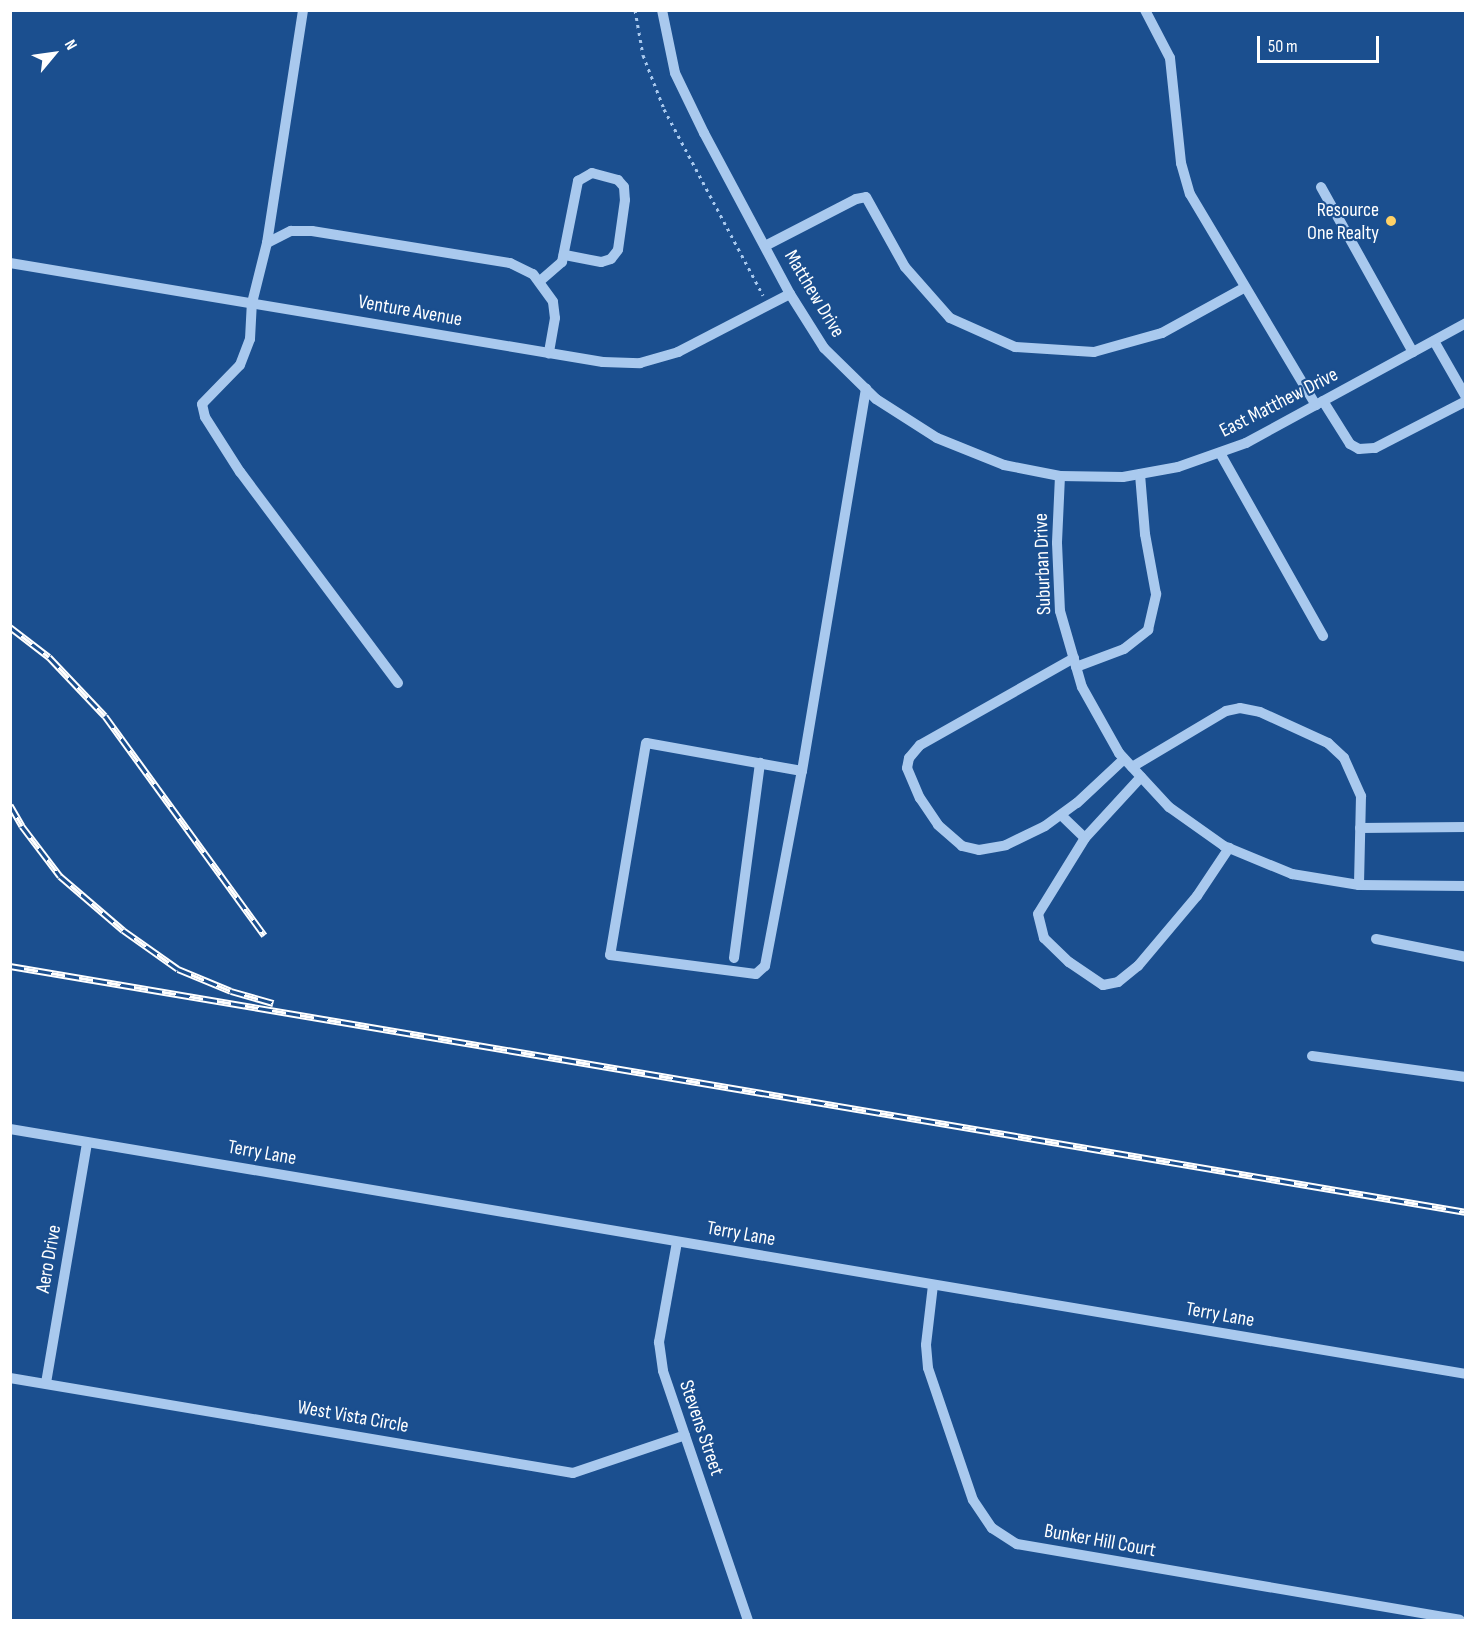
<!DOCTYPE html>
<style>
body{margin:0}
#map{position:relative;width:1476px;height:1631px;overflow:hidden;background:#1b4f8f;font-family:"Sofia Sans Condensed",sans-serif}
div>[style]{position:absolute}
.path>*{height:3px;margin-top:-1.5px;transform-origin:0;background:repeating-linear-gradient(90deg,#a9c9ee 0 3px,transparent 0 7.5px)}
.minor>*{height:10px;margin:-5px;padding:0 5px;transform-origin:5px;border-radius:5px;background:#a9c9ee}
.rail>*{height:7px;margin-top:-3.5px;transform-origin:0;background:repeating-linear-gradient(90deg,#1b4f8f 0 14px,#fff 0 28px);box-sizing:border-box;border-block:2px solid #fff}
.dots>*{width:16px;height:16px;translate:-50% -50%;box-sizing:border-box;border:3px solid #1b4f8f;border-radius:50%}
span{translate:-50% -50%;white-space:nowrap;text-align:center;line-height:1.15;-webkit-text-stroke:4.5px #1b4f8f;paint-order:stroke}
.poi-label{font-size:20px;color:#fff}
.right{translate:-100% -50%;text-align:right}
.street-label{font-size:20px;color:#fff}
.frame{position:absolute;inset:0;border:12px solid #fff;pointer-events:none}
.north{position:absolute;left:24px;top:24px;width:60px;height:60px;-webkit-text-stroke:4px #1b4f8f;paint-order:stroke;rotate:61deg;font-size:16px;font-weight:700;line-height:24px;text-align:center;color:#fff}
.north::after{content:'';display:block;margin:auto;width:21px;height:27px;background:#fff;clip-path:polygon(50% 0,100% 100%,50% 72%,0 100%)}
.scale{position:absolute;left:1257px;top:36px;width:122px;height:27px;box-sizing:border-box;border:3px solid #fff;border-top:0;padding-left:8px;font-size:18px;line-height:21px;white-space:nowrap;color:#fff;-webkit-text-stroke:4px #1b4f8f;paint-order:stroke}
</style>
<div id="map">
<div class="path">
<div style="left:635px;top:10px;width:46px;rotate:79.9deg"></div>
<div style="left:643px;top:55px;width:58px;rotate:68.7deg"></div>
<div style="left:664px;top:109px;width:211px;rotate:62deg"></div>
</div>
<div class="minor">
<div style="left:662px;top:10px;width:64px;rotate:78.3deg"></div>
<div style="left:675px;top:73px;width:67px;rotate:64.2deg"></div>
<div style="left:704px;top:133px;width:183px;rotate:61.9deg"></div>
<div style="left:790px;top:294px;width:64px;rotate:57.8deg"></div>
<div style="left:824px;top:348px;width:73px;rotate:44.4deg"></div>
<div style="left:876px;top:399px;width:72px;rotate:32.6deg"></div>
<div style="left:937px;top:438px;width:72px;rotate:21.9deg"></div>
<div style="left:1004px;top:465px;width:57px;rotate:11.1deg"></div>
<div style="left:1060px;top:476px;width:63px;rotate:0.9deg"></div>
<div style="left:1123px;top:477px;width:56px;rotate:-10.3deg"></div>
<div style="left:1178px;top:467px;width:72px;rotate:-19.4deg"></div>
<div style="left:1246px;top:443px;width:251px;rotate:-28.6deg"></div>
<div style="left:1145px;top:10px;width:54px;rotate:62.5deg"></div>
<div style="left:1170px;top:58px;width:106px;rotate:84deg"></div>
<div style="left:1181px;top:163px;width:32px;rotate:74deg"></div>
<div style="left:1190px;top:194px;width:246px;rotate:59.2deg"></div>
<div style="left:1321px;top:187px;width:189px;rotate:60.9deg"></div>
<div style="left:267px;top:243px;width:236px;rotate:-81.2deg"></div>
<div style="left:765px;top:246px;width:102px;rotate:-27.3deg"></div>
<div style="left:856px;top:199px;width:10px;rotate:-11deg"></div>
<div style="left:866px;top:197px;width:80px;rotate:60.9deg"></div>
<div style="left:905px;top:267px;width:68px;rotate:48.6deg"></div>
<div style="left:950px;top:318px;width:71px;rotate:24deg"></div>
<div style="left:1015px;top:347px;width:79px;rotate:3.6deg"></div>
<div style="left:1094px;top:352px;width:71px;rotate:-15.6deg"></div>
<div style="left:1162px;top:333px;width:94px;rotate:-28.8deg"></div>
<div style="left:10px;top:263px;width:601px;rotate:9.48deg"></div>
<div style="left:603px;top:362px;width:37px;rotate:2deg"></div>
<div style="left:640px;top:363px;width:40px;rotate:-16deg"></div>
<div style="left:678px;top:352px;width:126px;rotate:-27.4deg"></div>
<div style="left:540px;top:281px;width:29px;rotate:-41deg"></div>
<div style="left:562px;top:262px;width:83px;rotate:-78.8deg"></div>
<div style="left:578px;top:181px;width:16px;rotate:-30deg"></div>
<div style="left:592px;top:173px;width:27px;rotate:15deg"></div>
<div style="left:618px;top:180px;width:9px;rotate:49deg"></div>
<div style="left:624px;top:187px;width:13px;rotate:86deg"></div>
<div style="left:625px;top:200px;width:50px;rotate:98deg"></div>
<div style="left:618px;top:250px;width:11px;rotate:128deg"></div>
<div style="left:611px;top:259px;width:10px;rotate:163deg"></div>
<div style="left:601px;top:262px;width:38px;rotate:-169deg"></div>
<div style="left:1434px;top:341px;width:64px;rotate:60.3deg"></div>
<div style="left:1323px;top:401px;width:51px;rotate:57.9deg"></div>
<div style="left:1350px;top:444px;width:10px;rotate:29deg"></div>
<div style="left:1359px;top:449px;width:16px;rotate:-4deg"></div>
<div style="left:1375px;top:448px;width:102px;rotate:-27.3deg"></div>
<div style="left:1220px;top:453px;width:210px;rotate:60.6deg"></div>
<div style="left:1060px;top:476px;width:67px;rotate:92.6deg"></div>
<div style="left:1057px;top:543px;width:68px;rotate:87.5deg"></div>
<div style="left:1060px;top:611px;width:79px;rotate:73.9deg"></div>
<div style="left:1082px;top:687px;width:76px;rotate:60.7deg"></div>
<div style="left:1119px;top:753px;width:74px;rotate:47.2deg"></div>
<div style="left:1169px;top:807px;width:67px;rotate:35.3deg"></div>
<div style="left:1224px;top:846px;width:74px;rotate:22.4deg"></div>
<div style="left:1292px;top:874px;width:68px;rotate:9.3deg"></div>
<div style="left:1359px;top:885px;width:107px;rotate:0.5deg"></div>
<div style="left:1074px;top:658px;width:177px;rotate:150.5deg"></div>
<div style="left:920px;top:745px;width:17px;rotate:130deg"></div>
<div style="left:909px;top:758px;width:10px;rotate:101deg"></div>
<div style="left:907px;top:768px;width:33px;rotate:67deg"></div>
<div style="left:920px;top:798px;width:32px;rotate:56deg"></div>
<div style="left:938px;top:825px;width:32px;rotate:41deg"></div>
<div style="left:962px;top:846px;width:17px;rotate:13deg"></div>
<div style="left:979px;top:850px;width:27px;rotate:-10deg"></div>
<div style="left:1006px;top:845px;width:43px;rotate:-26deg"></div>
<div style="left:1045px;top:826px;width:39px;rotate:-36deg"></div>
<div style="left:1077px;top:803px;width:64px;rotate:-43.1deg"></div>
<div style="left:1076px;top:667px;width:51px;rotate:-20.6deg"></div>
<div style="left:1124px;top:649px;width:31px;rotate:-38deg"></div>
<div style="left:1148px;top:630px;width:37px;rotate:-77deg"></div>
<div style="left:1156px;top:594px;width:61px;rotate:-100.4deg"></div>
<div style="left:1145px;top:534px;width:60px;rotate:-94.8deg"></div>
<div style="left:398px;top:683px;width:264px;rotate:-126.8deg"></div>
<div style="left:240px;top:472px;width:65px;rotate:-122.5deg"></div>
<div style="left:205px;top:417px;width:13px;rotate:-103deg"></div>
<div style="left:202px;top:404px;width:54px;rotate:-45.7deg"></div>
<div style="left:240px;top:365px;width:28px;rotate:-69deg"></div>
<div style="left:250px;top:339px;width:36px;rotate:-87deg"></div>
<div style="left:252px;top:303px;width:62px;rotate:-76deg"></div>
<div style="left:267px;top:243px;width:27px;rotate:-27deg"></div>
<div style="left:291px;top:231px;width:21px"></div>
<div style="left:312px;top:231px;width:201px;rotate:9.2deg"></div>
<div style="left:510px;top:263px;width:25px;rotate:26deg"></div>
<div style="left:533px;top:274px;width:34px;rotate:54deg"></div>
<div style="left:553px;top:302px;width:16px;rotate:83deg"></div>
<div style="left:555px;top:318px;width:36px;rotate:100deg"></div>
<div style="left:1132px;top:767px;width:109px;rotate:-30.8deg"></div>
<div style="left:1226px;top:711px;width:14px;rotate:-12deg"></div>
<div style="left:1240px;top:708px;width:20px;rotate:11deg"></div>
<div style="left:1260px;top:712px;width:75px;rotate:24.5deg"></div>
<div style="left:1328px;top:743px;width:22px;rotate:43deg"></div>
<div style="left:1344px;top:758px;width:42px;rotate:65.9deg"></div>
<div style="left:1361px;top:796px;width:89px;rotate:91.3deg"></div>
<div style="left:802px;top:771px;width:158px;rotate:-169.8deg"></div>
<div style="left:646px;top:743px;width:215px;rotate:99.6deg"></div>
<div style="left:610px;top:955px;width:147px;rotate:7.4deg"></div>
<div style="left:756px;top:974px;width:12px;rotate:-42deg"></div>
<div style="left:765px;top:966px;width:198px;rotate:-79.3deg"></div>
<div style="left:802px;top:771px;width:388px;rotate:-80.5deg"></div>
<div style="left:1141px;top:777px;width:83px;rotate:132.6deg"></div>
<div style="left:1085px;top:838px;width:89px;rotate:121.7deg"></div>
<div style="left:1038px;top:914px;width:25px;rotate:76deg"></div>
<div style="left:1044px;top:938px;width:35px;rotate:44deg"></div>
<div style="left:1069px;top:962px;width:41px;rotate:34.1deg"></div>
<div style="left:1103px;top:985px;width:15px;rotate:-11deg"></div>
<div style="left:1118px;top:982px;width:26px;rotate:-39deg"></div>
<div style="left:1138px;top:966px;width:92px;rotate:-49.9deg"></div>
<div style="left:1197px;top:896px;width:58px;rotate:-56.3deg"></div>
<div style="left:1061px;top:815px;width:33px;rotate:44deg"></div>
<div style="left:1360px;top:828px;width:106px;rotate:-0.5deg"></div>
<div style="left:1376px;top:939px;width:92px;rotate:11.3deg"></div>
<div style="left:734px;top:958px;width:197px;rotate:-82.4deg"></div>
<div style="left:1312px;top:1056px;width:155px;rotate:7.8deg"></div>
<div style="left:10px;top:1129px;width:1476px;rotate:9.55deg"></div>
<div style="left:677px;top:1242px;width:102px;rotate:100.2deg"></div>
<div style="left:659px;top:1342px;width:29px;rotate:82deg"></div>
<div style="left:663px;top:1371px;width:263px;rotate:71.2deg"></div>
<div style="left:933px;top:1285px;width:60px;rotate:96.7deg"></div>
<div style="left:926px;top:1345px;width:23px;rotate:85deg"></div>
<div style="left:928px;top:1368px;width:139px;rotate:71.2deg"></div>
<div style="left:973px;top:1500px;width:34px;rotate:56deg"></div>
<div style="left:992px;top:1528px;width:30px;rotate:33deg"></div>
<div style="left:1017px;top:1544px;width:449px;rotate:9.7deg"></div>
<div style="left:10px;top:1378px;width:571px;rotate:9.58deg"></div>
<div style="left:573px;top:1473px;width:118px;rotate:-18.7deg"></div>
<div style="left:46px;top:1383px;width:244px;rotate:-80.3deg"></div>
</div>
<div class="rail">
<div style="left:10px;top:627px;width:49px;rotate:37.6deg"></div>
<div style="left:49px;top:657px;width:81px;rotate:46.5deg"></div>
<div style="left:105px;top:716px;width:271px;rotate:54deg"></div>
<div style="left:10px;top:805px;width:24px;rotate:60deg"></div>
<div style="left:22px;top:826px;width:63px;rotate:52.8deg"></div>
<div style="left:60px;top:876px;width:83px;rotate:40.6deg"></div>
<div style="left:123px;top:930px;width:67px;rotate:35.3deg"></div>
<div style="left:178px;top:969px;width:57px;rotate:22.5deg"></div>
<div style="left:231px;top:991px;width:44px;rotate:15.9deg"></div>
<div style="left:10px;top:966px;width:1477px;rotate:9.59deg"></div>
</div>
<div class="dots">
<div style="left:1391px;top:221px;background:#ffd166"></div>
</div>
<div class="poi-label">
<span class="right" style="left:1379px;top:222px">Resource<br>One Realty</span>
</div>
<div class="street-label">
<span style="left:814px;top:294px;rotate:59deg">Matthew Drive</span>
<span style="left:410px;top:311px;rotate:10deg">Venture Avenue</span>
<span style="left:1279px;top:403px;rotate:-27deg">East Matthew Drive</span>
<span style="left:1043px;top:564px;rotate:-92deg">Suburban Drive</span>
<span style="left:262px;top:1153px;rotate:10deg">Terry Lane</span>
<span style="left:741px;top:1234px;rotate:10deg">Terry Lane</span>
<span style="left:49px;top:1259px;rotate:-80deg">Aero Drive</span>
<span style="left:1220px;top:1315px;rotate:10deg">Terry Lane</span>
<span style="left:353px;top:1417px;rotate:10deg">West Vista Circle</span>
<span style="left:701px;top:1428px;rotate:71deg">Stevens Street</span>
<span style="left:1100px;top:1541px;rotate:10deg">Bunker Hill Court</span>
</div>
<div class="frame"></div>
<div class="north">N</div>
<div class="scale">50 m</div>
</div>
